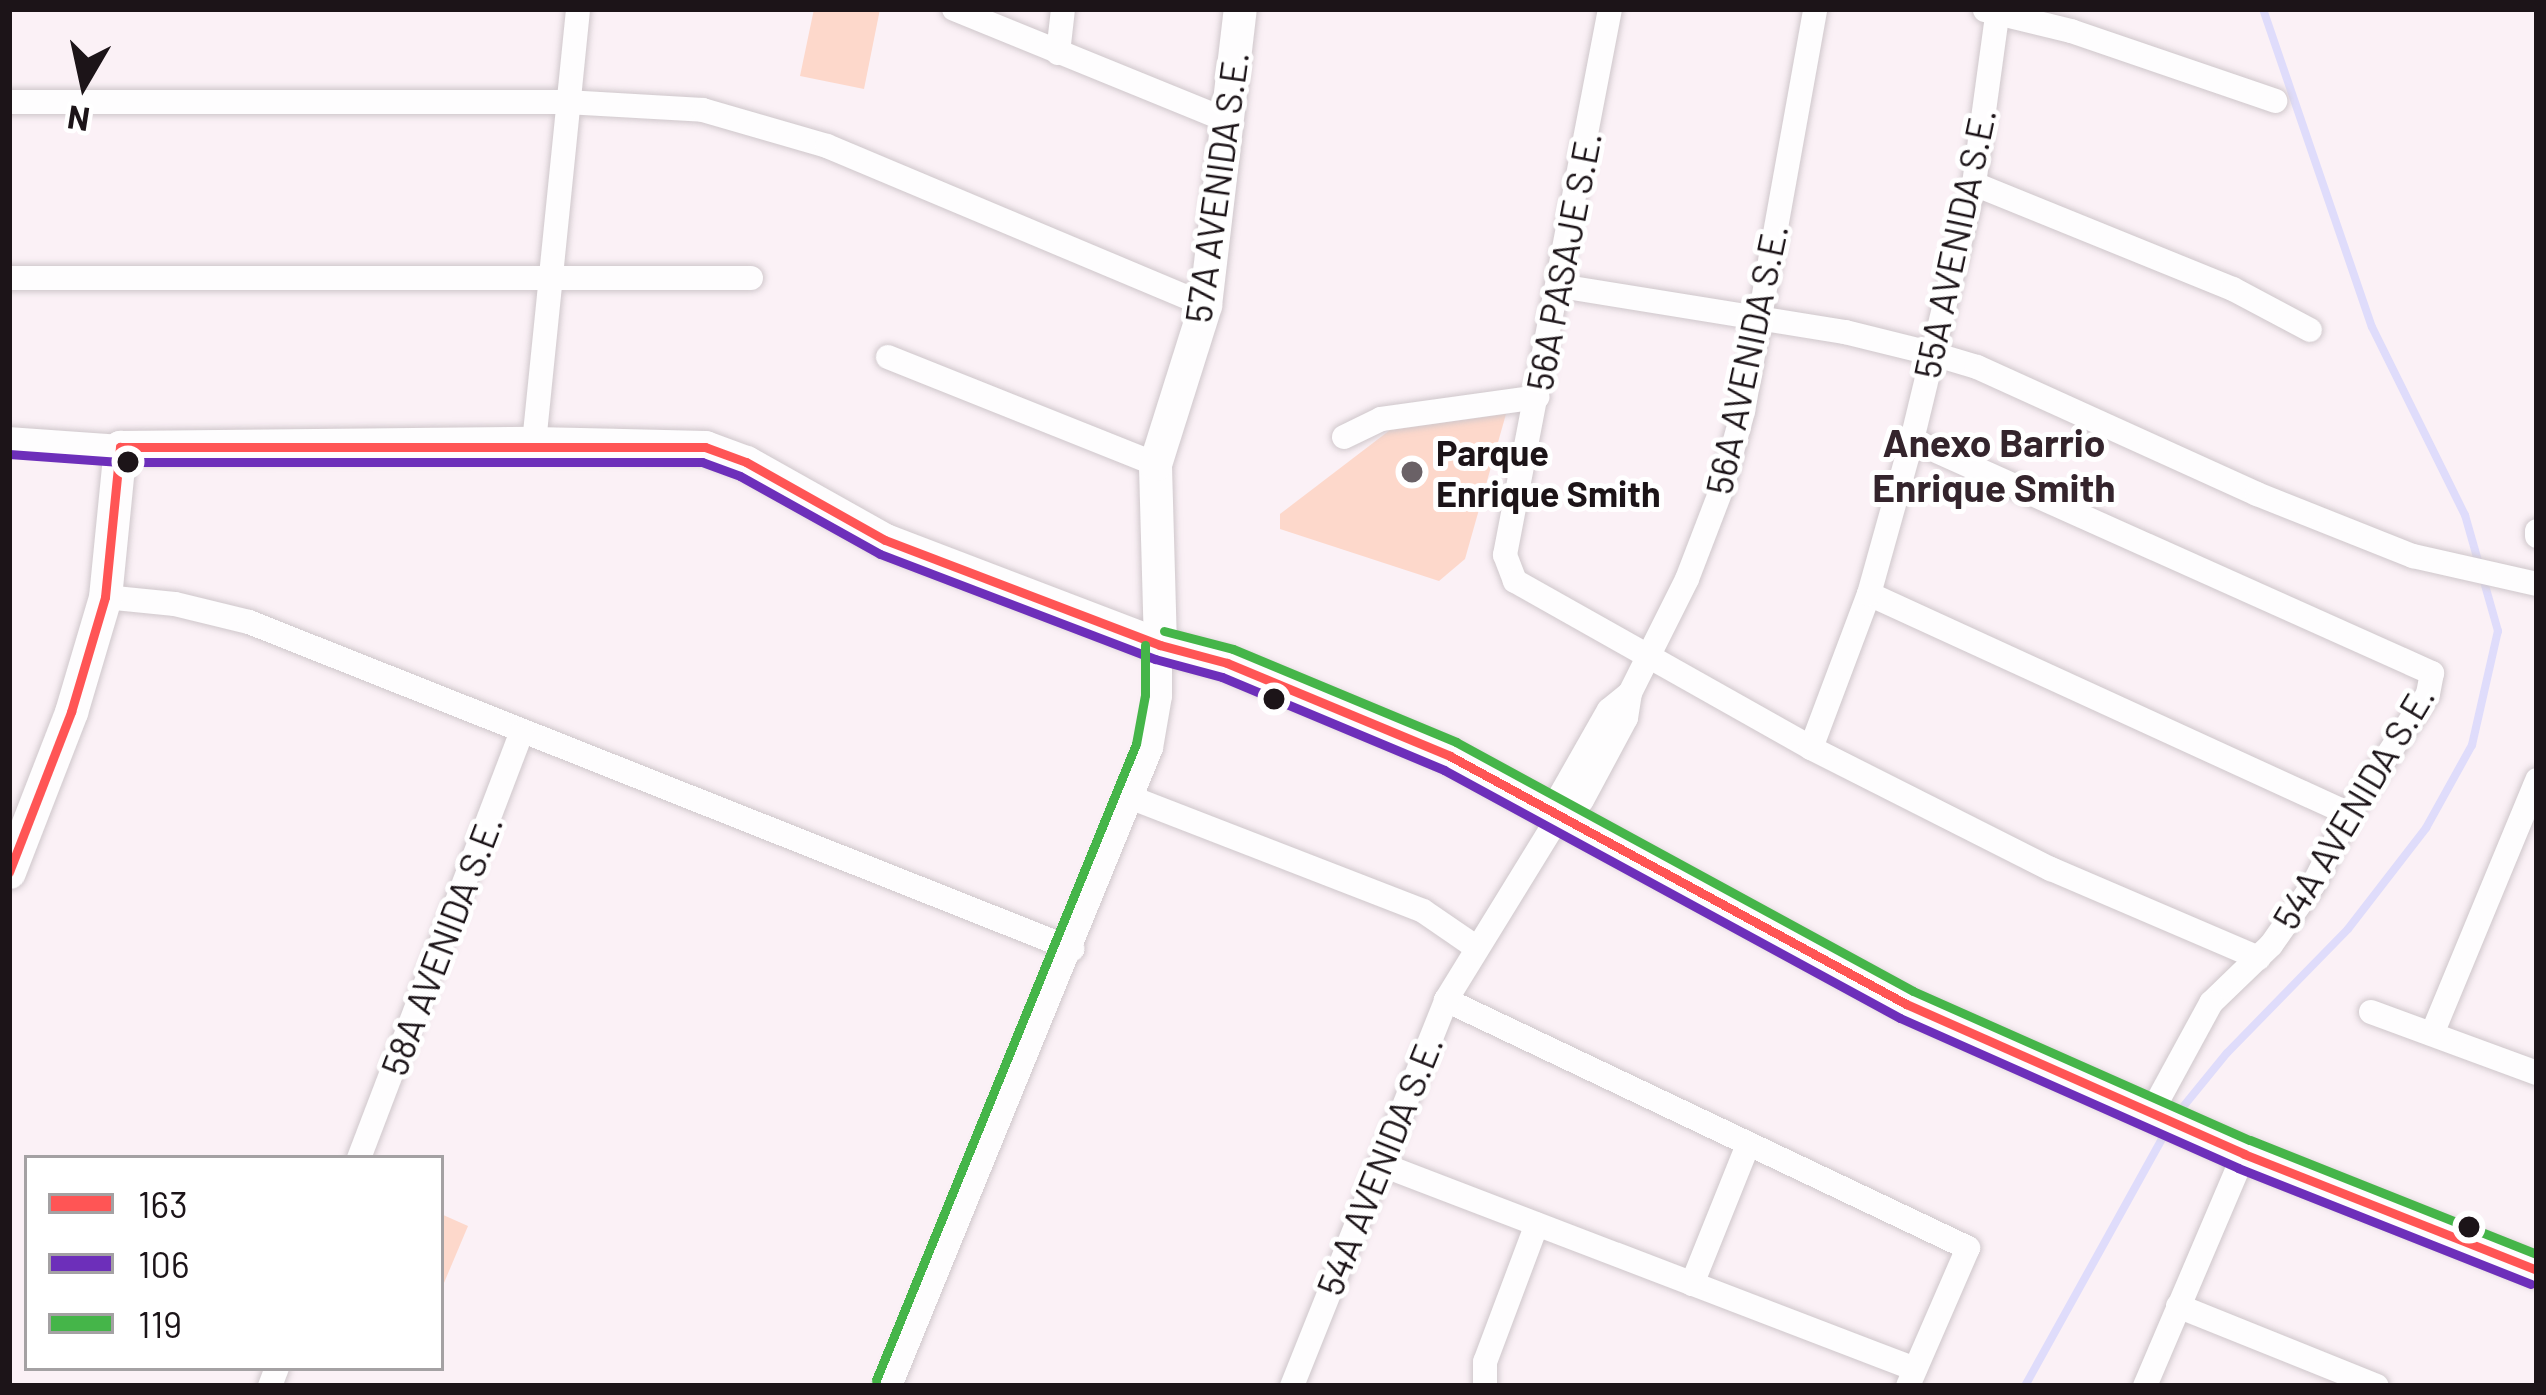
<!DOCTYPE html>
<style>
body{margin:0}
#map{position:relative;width:2546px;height:1395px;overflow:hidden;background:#fbf1f6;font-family:Barlow,sans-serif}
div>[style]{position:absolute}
.green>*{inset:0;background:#fdd8cb}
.stream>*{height:8px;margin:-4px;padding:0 4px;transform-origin:4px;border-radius:4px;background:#dfdcfb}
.roads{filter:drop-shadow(0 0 3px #cfc7cb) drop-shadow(0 0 3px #cfc7cb)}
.street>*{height:24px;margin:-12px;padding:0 12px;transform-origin:12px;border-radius:12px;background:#fefdfe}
.secondary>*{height:33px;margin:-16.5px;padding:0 16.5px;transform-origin:16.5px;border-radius:16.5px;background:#fefdfe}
.bus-1>*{height:9px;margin:-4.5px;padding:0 4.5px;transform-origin:4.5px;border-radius:4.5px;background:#f55}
.bus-2>*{height:9px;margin:-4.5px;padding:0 4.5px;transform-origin:4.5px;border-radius:4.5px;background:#6d2fba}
.bus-3>*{height:9px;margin:-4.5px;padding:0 4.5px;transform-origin:4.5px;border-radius:4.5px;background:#45b549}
.dots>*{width:33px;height:33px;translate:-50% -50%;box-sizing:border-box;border:6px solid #fff;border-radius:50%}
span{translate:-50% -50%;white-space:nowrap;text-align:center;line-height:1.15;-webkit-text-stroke:10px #fff;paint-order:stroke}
.street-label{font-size:36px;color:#1c1418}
.poi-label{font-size:36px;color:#1c1418;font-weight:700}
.left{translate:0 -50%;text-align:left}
.neighbourhood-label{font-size:39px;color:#34242c;font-weight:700}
.frame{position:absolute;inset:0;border:12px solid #1c1418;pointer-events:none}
.legend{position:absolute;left:24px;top:1155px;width:420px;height:216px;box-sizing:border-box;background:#fff;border:3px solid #a4a1a3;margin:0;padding:15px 21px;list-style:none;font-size:36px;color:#1c1418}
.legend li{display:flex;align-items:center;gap:24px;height:60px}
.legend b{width:60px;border:3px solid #a4a1a3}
.north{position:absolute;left:24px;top:24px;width:120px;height:120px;-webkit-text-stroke:9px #fff;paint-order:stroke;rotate:189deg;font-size:33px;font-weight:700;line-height:48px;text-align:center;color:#1c1418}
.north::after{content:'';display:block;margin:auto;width:42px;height:54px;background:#1c1418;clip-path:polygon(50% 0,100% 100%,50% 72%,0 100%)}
</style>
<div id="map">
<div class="green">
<div style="clip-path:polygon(814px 9px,880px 9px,864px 89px,800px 76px)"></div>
<div style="clip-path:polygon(1506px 414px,1465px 559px,1439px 581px,1280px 529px,1280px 514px,1390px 430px)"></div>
<div style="clip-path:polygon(441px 1214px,468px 1226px,441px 1290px)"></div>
</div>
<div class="stream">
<div style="left:2263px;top:9px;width:336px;rotate:71.1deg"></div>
<div style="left:2372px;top:327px;width:210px;rotate:63.7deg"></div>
<div style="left:2465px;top:515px;width:51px;rotate:74.1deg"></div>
<div style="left:2178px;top:1113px;width:77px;rotate:-50.8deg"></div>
<div style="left:2227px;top:1053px;width:173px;rotate:-45.7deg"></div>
<div style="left:2348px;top:929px;width:128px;rotate:-52.3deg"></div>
<div style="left:2426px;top:828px;width:95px;rotate:-61deg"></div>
<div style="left:2472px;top:745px;width:117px;rotate:-77.2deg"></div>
<div style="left:2498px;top:631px;width:55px;rotate:-105.8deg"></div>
<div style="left:2025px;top:1386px;width:293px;rotate:-61deg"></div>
</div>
<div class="roads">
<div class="street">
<div style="left:954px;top:9px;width:297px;rotate:22.2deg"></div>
<div style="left:1610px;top:9px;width:556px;rotate:100.89deg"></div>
<div style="left:1505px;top:555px;width:28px;rotate:69deg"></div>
<div style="left:1515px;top:581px;width:340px;rotate:29.4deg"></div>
<div style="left:1811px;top:748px;width:269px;rotate:26.8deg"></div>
<div style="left:2051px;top:869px;width:226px;rotate:23.2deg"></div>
<div style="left:1985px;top:10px;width:89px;rotate:13.7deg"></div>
<div style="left:2071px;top:31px;width:216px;rotate:18.9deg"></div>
<div style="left:1058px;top:53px;width:44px;rotate:-83.5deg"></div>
<div style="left:9px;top:102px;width:557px"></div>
<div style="left:566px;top:102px;width:137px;rotate:3.3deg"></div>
<div style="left:703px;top:110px;width:129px;rotate:16.2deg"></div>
<div style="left:827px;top:146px;width:410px;rotate:22.8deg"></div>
<div style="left:1974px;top:184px;width:279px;rotate:22.1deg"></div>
<div style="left:2233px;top:289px;width:87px;rotate:28deg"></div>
<div style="left:9px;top:278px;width:742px"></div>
<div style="left:1560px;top:286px;width:289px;rotate:9.2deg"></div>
<div style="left:1845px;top:332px;width:88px;rotate:13.9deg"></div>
<div style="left:1930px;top:353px;width:49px;rotate:16.6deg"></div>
<div style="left:1977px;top:367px;width:307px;rotate:24.4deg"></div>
<div style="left:2257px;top:494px;width:168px;rotate:21.7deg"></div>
<div style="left:2413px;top:556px;width:127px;rotate:12.7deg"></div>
<div style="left:888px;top:357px;width:288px;rotate:21.8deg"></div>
<div style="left:1344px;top:437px;width:41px;rotate:-25.9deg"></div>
<div style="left:1381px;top:419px;width:158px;rotate:-8deg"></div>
<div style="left:9px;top:439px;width:111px;rotate:4.1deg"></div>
<div style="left:1912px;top:440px;width:570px;rotate:24.14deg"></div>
<div style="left:2432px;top:673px;width:21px;rotate:101deg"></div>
<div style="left:2428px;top:694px;width:144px;rotate:123.4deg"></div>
<div style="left:2349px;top:814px;width:80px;rotate:116.9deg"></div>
<div style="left:2313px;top:885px;width:73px;rotate:125deg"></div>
<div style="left:2271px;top:945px;width:83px;rotate:136deg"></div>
<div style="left:2211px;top:1003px;width:128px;rotate:118.6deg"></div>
<div style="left:534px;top:443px;width:436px;rotate:-84.2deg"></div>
<div style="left:2537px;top:531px;width:5px;rotate:90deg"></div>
<div style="left:1869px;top:594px;width:528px;rotate:24.62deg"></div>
<div style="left:105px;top:597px;width:70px;rotate:5.7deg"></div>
<div style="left:175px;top:604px;width:76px;rotate:13.7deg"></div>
<div style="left:249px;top:622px;width:886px;rotate:21.67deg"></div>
<div style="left:1811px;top:748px;width:165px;rotate:-69.4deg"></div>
<div style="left:1869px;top:594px;width:160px;rotate:-74.4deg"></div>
<div style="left:1912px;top:440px;width:263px;rotate:-76.4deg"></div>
<div style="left:1974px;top:184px;width:177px;rotate:-82.2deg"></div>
<div style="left:1132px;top:798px;width:312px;rotate:21.2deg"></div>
<div style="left:1423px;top:911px;width:65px;rotate:34.4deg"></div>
<div style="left:1551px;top:827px;width:15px;rotate:-90deg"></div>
<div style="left:1551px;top:812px;width:117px;rotate:-60.4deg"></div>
<div style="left:1609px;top:710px;width:27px;rotate:-39deg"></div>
<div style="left:1446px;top:1000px;width:578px;rotate:25.41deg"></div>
<div style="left:1968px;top:1248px;width:150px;rotate:113.5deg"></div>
<div style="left:2371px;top:1012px;width:177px;rotate:20.2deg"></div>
<div style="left:2432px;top:1034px;width:275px;rotate:-67.5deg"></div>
<div style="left:359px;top:1158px;width:456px;rotate:-69.1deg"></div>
<div style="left:1380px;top:1164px;width:573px;rotate:20.97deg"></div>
<div style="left:1692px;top:1284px;width:150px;rotate:-68.1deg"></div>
<div style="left:2178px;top:1306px;width:214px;rotate:21.9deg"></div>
<div style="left:270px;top:1386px;width:19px;rotate:-69deg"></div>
<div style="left:890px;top:1386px;width:689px;rotate:-67.75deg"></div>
<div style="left:1151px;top:748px;width:53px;rotate:-80.2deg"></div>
<div style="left:1160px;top:696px;width:51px;rotate:-90deg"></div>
<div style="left:1292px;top:1386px;width:416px;rotate:-68.2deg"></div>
<div style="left:1446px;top:1000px;width:201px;rotate:-58.4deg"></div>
<div style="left:1551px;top:829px;width:42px;rotate:-43.1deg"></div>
<div style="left:1582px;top:800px;width:93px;rotate:-61.8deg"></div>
<div style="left:1626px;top:718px;width:25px;rotate:-81deg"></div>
<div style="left:1630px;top:693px;width:127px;rotate:-63.4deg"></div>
<div style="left:1687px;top:579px;width:97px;rotate:-69deg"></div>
<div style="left:1722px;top:488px;width:80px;rotate:-74.7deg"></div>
<div style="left:1743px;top:411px;width:408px;rotate:-79.8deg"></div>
<div style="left:1485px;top:1386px;width:24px;rotate:-90deg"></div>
<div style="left:1485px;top:1362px;width:147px;rotate:-69.4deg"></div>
<div style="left:2145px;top:1386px;width:252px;rotate:-66.9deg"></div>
</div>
<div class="secondary">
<div style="left:1160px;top:645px;width:181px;rotate:-91.6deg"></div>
<div style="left:1155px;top:464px;width:167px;rotate:-72.5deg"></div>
<div style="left:1205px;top:305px;width:298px;rotate:-83.3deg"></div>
<div style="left:9px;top:872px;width:172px;rotate:-68.8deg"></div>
<div style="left:71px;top:712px;width:120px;rotate:-73.5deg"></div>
<div style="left:105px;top:597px;width:151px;rotate:-84.3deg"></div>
<div style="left:120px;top:447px;width:414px;rotate:-0.6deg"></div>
<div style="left:534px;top:443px;width:171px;rotate:1.3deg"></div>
<div style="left:705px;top:447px;width:44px;rotate:20.1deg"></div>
<div style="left:746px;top:462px;width:159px;rotate:29.3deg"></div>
<div style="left:885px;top:540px;width:294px;rotate:20.9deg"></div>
<div style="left:1160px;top:645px;width:69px;rotate:15deg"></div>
<div style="left:1227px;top:663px;width:242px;rotate:22.6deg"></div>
<div style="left:1450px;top:756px;width:519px;rotate:28.54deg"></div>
<div style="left:1906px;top:1004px;width:370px;rotate:23.9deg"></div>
<div style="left:2244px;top:1154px;width:315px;rotate:21.6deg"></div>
</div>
</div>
<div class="bus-1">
<div style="left:120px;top:447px;width:585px"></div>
<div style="left:705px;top:447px;width:44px;rotate:20.1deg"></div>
<div style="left:746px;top:462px;width:159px;rotate:29.3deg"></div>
<div style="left:885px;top:540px;width:294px;rotate:20.9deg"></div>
<div style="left:1160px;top:645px;width:69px;rotate:15deg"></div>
<div style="left:1227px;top:663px;width:242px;rotate:22.6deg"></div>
<div style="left:1450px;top:756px;width:519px;rotate:28.54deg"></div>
<div style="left:1906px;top:1004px;width:370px;rotate:23.9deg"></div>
<div style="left:2244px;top:1154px;width:315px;rotate:21.6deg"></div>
<div style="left:9px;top:872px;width:172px;rotate:-68.8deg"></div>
<div style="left:71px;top:712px;width:120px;rotate:-73.5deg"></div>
<div style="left:105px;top:597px;width:151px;rotate:-84.3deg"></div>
</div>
<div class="bus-2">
<div style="left:9px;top:454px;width:111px;rotate:4.1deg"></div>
<div style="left:120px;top:462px;width:582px"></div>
<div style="left:702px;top:462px;width:40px;rotate:20.2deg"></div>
<div style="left:740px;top:476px;width:160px;rotate:29.1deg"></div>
<div style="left:880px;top:554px;width:294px;rotate:20.9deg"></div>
<div style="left:1155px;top:659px;width:69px;rotate:15deg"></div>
<div style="left:1222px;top:677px;width:241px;rotate:22.7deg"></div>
<div style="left:1444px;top:770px;width:519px;rotate:28.54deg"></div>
<div style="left:1900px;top:1018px;width:370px;rotate:23.9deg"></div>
<div style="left:2238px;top:1168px;width:315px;rotate:21.6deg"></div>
</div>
<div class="bus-3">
<div style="left:1164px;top:631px;width:71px;rotate:14.6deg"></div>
<div style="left:1233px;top:649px;width:242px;rotate:22.6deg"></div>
<div style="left:1456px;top:742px;width:520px;rotate:28.58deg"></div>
<div style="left:1913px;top:991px;width:368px;rotate:23.9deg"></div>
<div style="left:2250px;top:1140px;width:309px;rotate:21.7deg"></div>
<div style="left:876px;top:1380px;width:687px;rotate:-67.77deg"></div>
<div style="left:1136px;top:744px;width:50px;rotate:-79.6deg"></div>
<div style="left:1145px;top:695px;width:50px;rotate:-90deg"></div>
</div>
<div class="dots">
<div style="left:128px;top:462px;background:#1c1418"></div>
<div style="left:1412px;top:472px;background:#6a6166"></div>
<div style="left:1274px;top:699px;background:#1c1418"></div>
<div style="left:2469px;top:1227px;background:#1c1418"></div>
</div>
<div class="street-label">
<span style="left:1216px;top:187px;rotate:-82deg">57A AVENIDA S.E.</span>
<span style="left:1954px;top:243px;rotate:-78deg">55A AVENIDA S.E.</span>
<span style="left:1563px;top:261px;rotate:-79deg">56A PASAJE S.E.</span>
<span style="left:1746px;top:359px;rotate:-78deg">56A AVENIDA S.E.</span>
<span style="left:2353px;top:807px;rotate:-59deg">54A AVENIDA S.E.</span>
<span style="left:441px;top:945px;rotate:-69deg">58A AVENIDA S.E.</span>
<span style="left:1379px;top:1165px;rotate:-68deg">54A AVENIDA S.E.</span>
</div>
<div class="poi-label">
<span class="left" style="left:1436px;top:472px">Parque<br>Enrique Smith</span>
</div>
<div class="neighbourhood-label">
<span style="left:1994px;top:465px">Anexo Barrio<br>Enrique Smith</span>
</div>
<div class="frame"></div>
<ul class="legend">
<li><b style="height:15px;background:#f55"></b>163</li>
<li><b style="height:15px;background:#6d2fba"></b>106</li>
<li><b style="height:15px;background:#45b549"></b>119</li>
</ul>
<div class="north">N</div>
</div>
